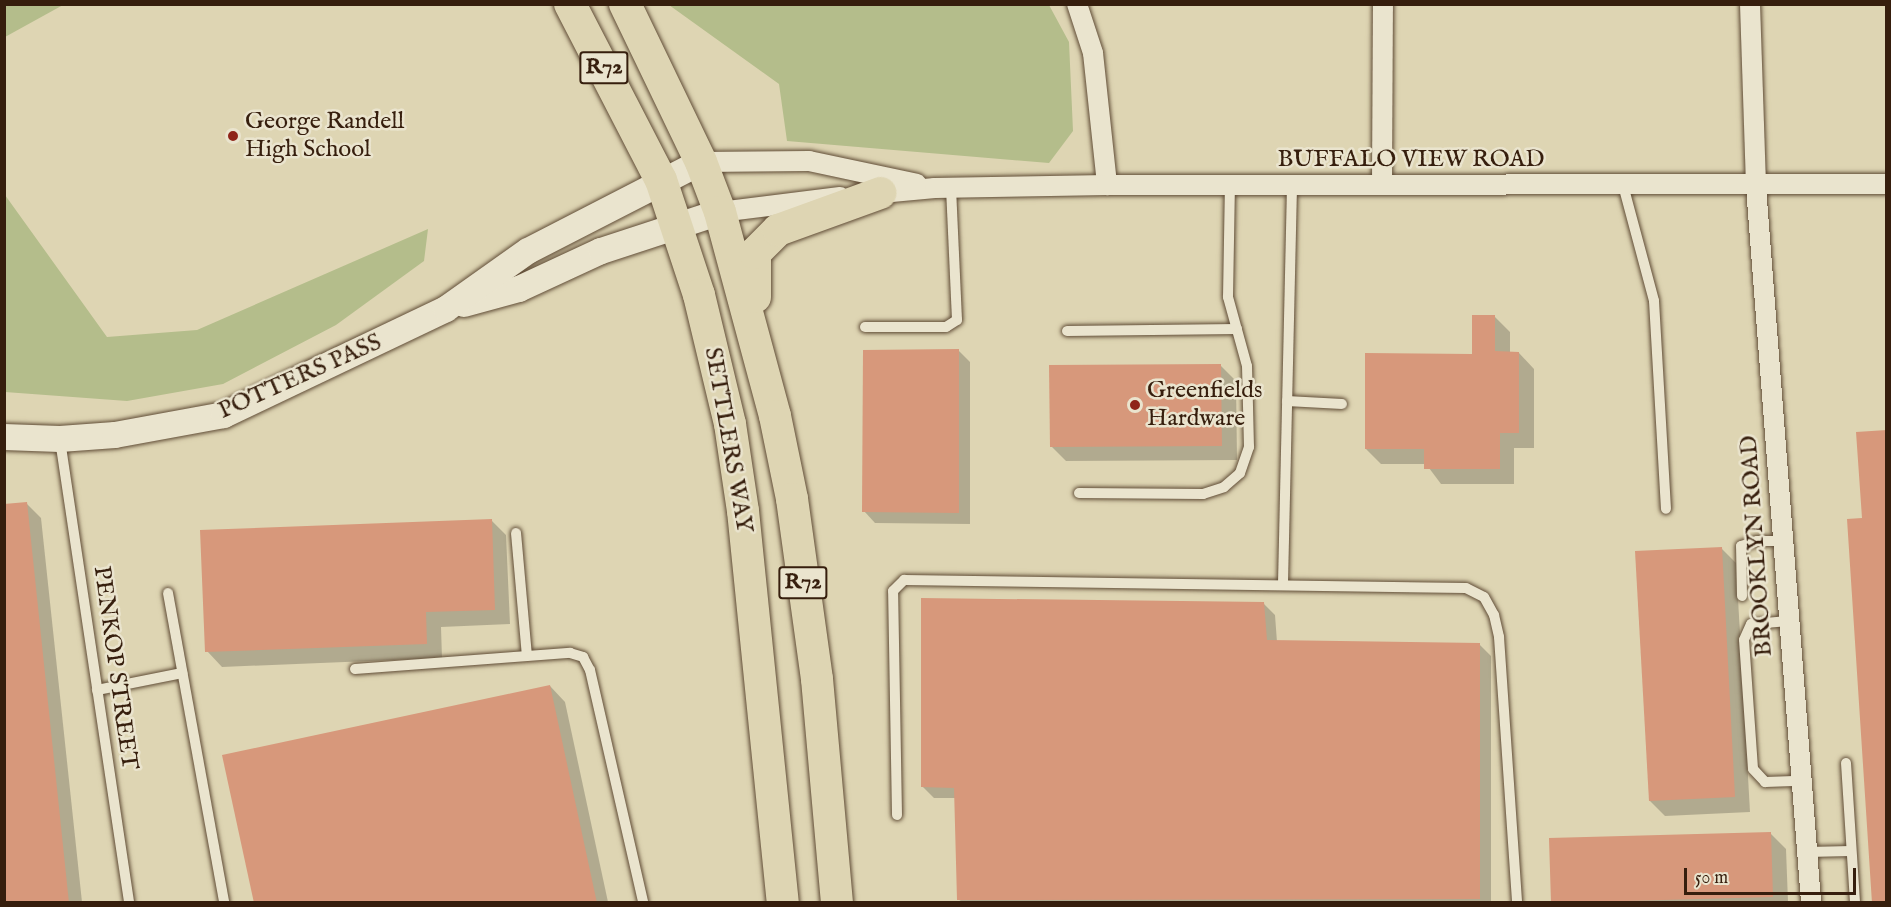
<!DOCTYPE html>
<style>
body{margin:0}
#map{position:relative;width:1891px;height:907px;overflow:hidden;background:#ded5b3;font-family:"IM FELL English",serif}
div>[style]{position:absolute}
.green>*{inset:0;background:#b4bd8b}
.shadow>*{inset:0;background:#0003}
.building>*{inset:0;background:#d7987b}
.roads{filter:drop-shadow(0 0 2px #604c36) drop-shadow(0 0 2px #604c36)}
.service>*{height:10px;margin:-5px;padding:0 5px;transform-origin:5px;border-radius:5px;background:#eae4ce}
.minor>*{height:20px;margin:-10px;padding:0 10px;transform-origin:10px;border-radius:10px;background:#eae4ce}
.tertiary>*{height:26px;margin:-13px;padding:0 13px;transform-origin:13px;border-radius:13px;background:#eae4ce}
.primary>*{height:32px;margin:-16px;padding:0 16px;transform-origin:16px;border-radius:16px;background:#ded5b3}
.dots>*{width:16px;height:16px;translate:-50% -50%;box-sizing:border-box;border:3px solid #eae4ce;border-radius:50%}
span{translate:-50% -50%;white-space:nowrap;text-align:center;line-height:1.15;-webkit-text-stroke:5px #eae4ce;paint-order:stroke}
.shield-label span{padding:2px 4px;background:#eae4ce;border:2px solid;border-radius:4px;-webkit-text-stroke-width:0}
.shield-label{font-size:22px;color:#361e0d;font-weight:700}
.poi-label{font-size:24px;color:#361e0d}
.left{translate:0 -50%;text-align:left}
.street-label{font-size:24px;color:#361e0d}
.frame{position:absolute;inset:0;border:6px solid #361e0d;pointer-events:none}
.scale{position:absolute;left:1684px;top:868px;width:172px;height:27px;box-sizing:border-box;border:3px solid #361e0d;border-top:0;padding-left:8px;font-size:18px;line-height:21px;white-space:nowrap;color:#361e0d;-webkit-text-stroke:4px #eae4ce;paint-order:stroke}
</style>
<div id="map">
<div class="green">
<div style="clip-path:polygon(5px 4px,63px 4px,63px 5px,5px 37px)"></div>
<div style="clip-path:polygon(669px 5px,1049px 5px,1069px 42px,1073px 131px,1049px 163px,787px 141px,779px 84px)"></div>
<div style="clip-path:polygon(5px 195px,107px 337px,197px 330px,428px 229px,424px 261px,336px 325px,223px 384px,127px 401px,5px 392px)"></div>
</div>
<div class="shadow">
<div style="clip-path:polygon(1495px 317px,1510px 332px,1510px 353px,1519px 353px,1534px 369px,1534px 448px,1514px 448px,1514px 484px,1441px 484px,1426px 464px,1381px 464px,1366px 449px,1474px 355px)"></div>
<div style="clip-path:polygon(959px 351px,970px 362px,970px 524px,875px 523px,864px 511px)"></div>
<div style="clip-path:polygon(1221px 366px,1236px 381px,1237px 460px,1066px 461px,1051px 446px)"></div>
<div style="clip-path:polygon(26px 503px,41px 518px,82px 902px,4px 902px)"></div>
<div style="clip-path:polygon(491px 520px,506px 535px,510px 624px,441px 627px,442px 658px,222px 667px,207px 651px)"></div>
<div style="clip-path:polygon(1721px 548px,1736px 563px,1750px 812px,1665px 816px,1650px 801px)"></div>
<div style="clip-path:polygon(1263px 603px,1275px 615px,1277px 642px,1479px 644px,1491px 656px,1491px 902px,962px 902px,958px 899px,956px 798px,934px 798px,922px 786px)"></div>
<div style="clip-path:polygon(550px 686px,565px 702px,608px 902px,255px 902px)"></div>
<div style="clip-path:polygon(1771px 834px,1786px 849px,1788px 902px,1553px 902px)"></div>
</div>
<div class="building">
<div style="clip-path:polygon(1472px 315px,1495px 315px,1495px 351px,1519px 352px,1519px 433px,1500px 433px,1500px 469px,1424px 469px,1424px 449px,1365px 449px,1365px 353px,1472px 354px)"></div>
<div style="clip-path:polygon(959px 349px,959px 513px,862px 512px,863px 350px)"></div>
<div style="clip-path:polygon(1221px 364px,1222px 446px,1050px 447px,1049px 365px)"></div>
<div style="clip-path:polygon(1887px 430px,1887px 903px,1872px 903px,1847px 519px,1862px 518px,1856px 432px)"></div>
<div style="clip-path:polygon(27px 502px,69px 903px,4px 903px,4px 504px)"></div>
<div style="clip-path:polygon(492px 519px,495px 610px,426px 612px,427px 644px,205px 652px,200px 530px)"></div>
<div style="clip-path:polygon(1722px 547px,1735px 797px,1649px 801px,1635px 551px)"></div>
<div style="clip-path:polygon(921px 598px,1264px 602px,1267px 640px,1480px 643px,1480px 899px,957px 900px,954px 788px,921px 787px)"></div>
<div style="clip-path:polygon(550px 685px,597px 903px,254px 903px,222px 755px)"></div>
<div style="clip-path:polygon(1771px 832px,1773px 897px,1551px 903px,1549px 838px)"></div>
</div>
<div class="roads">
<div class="service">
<div style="left:1623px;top:185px;width:120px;rotate:75deg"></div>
<div style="left:1654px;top:301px;width:208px;rotate:86.7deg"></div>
<div style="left:865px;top:327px;width:81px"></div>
<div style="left:946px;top:327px;width:13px;rotate:-32deg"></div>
<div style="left:957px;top:320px;width:132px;rotate:-92.6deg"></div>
<div style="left:1067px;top:331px;width:170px;rotate:-0.7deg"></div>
<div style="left:1287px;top:401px;width:55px;rotate:3.1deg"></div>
<div style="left:60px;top:440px;width:467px;rotate:81.5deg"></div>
<div style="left:1079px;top:493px;width:124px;rotate:0.5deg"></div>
<div style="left:1203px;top:494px;width:22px;rotate:-18deg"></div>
<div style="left:1224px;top:487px;width:21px;rotate:-41deg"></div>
<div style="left:1240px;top:473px;width:28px;rotate:-71deg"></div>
<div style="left:1249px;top:447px;width:81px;rotate:-91.4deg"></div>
<div style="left:1247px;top:366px;width:72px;rotate:-105.4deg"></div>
<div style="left:1228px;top:297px;width:111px;rotate:-89deg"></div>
<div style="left:516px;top:533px;width:123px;rotate:84.9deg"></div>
<div style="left:1283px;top:583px;width:397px;rotate:-88.7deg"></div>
<div style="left:168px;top:593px;width:314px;rotate:79.7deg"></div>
<div style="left:1742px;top:596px;width:50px;rotate:-91.1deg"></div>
<div style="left:1741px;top:546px;width:17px;rotate:-17deg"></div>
<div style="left:1757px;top:541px;width:26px"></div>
<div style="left:1788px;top:621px;width:37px;rotate:175deg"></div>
<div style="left:1751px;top:624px;width:17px;rotate:114deg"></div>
<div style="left:1744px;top:640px;width:129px;rotate:86deg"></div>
<div style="left:1753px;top:769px;width:18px;rotate:47deg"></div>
<div style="left:1765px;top:782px;width:36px;rotate:-2deg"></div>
<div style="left:355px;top:669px;width:216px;rotate:-4.3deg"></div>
<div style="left:570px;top:653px;width:14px;rotate:17deg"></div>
<div style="left:583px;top:657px;width:15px;rotate:62deg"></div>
<div style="left:590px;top:670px;width:238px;rotate:77.1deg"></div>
<div style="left:97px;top:690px;width:87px;rotate:-11.3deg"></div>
<div style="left:1846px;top:763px;width:139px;rotate:86.3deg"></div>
<div style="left:897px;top:815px;width:224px;rotate:-91deg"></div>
<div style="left:893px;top:591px;width:16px;rotate:-45deg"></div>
<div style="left:904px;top:580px;width:562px;rotate:0.82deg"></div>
<div style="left:1466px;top:588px;width:20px;rotate:27deg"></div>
<div style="left:1484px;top:597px;width:21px;rotate:61deg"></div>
<div style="left:1494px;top:615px;width:23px;rotate:77deg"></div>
<div style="left:1499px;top:637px;width:266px;rotate:86.1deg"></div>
<div style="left:1807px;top:852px;width:44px;rotate:-1.3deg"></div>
</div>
<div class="minor">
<div style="left:1077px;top:4px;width:52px;rotate:71.9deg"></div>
<div style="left:1093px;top:53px;width:133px;rotate:83.9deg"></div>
<div style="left:1750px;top:4px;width:183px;rotate:88.1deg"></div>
<div style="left:1756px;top:187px;width:717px;rotate:85.6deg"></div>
<div style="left:701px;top:162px;width:108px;rotate:-0.5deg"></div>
<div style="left:809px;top:161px;width:110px;rotate:12deg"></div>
<div style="left:1382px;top:185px;width:181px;rotate:-89.7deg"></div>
<div style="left:870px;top:194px;width:65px;rotate:-5.3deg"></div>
<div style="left:935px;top:188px;width:172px;rotate:-1deg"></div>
<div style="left:1107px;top:185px;width:779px;rotate:-0.07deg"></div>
<div style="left:720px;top:212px;width:121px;rotate:-7.1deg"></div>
</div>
<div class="tertiary">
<div style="left:464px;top:304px;width:57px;rotate:-15.3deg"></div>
<div style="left:519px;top:289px;width:90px;rotate:-24.9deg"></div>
<div style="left:601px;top:251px;width:125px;rotate:-18.1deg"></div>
<div style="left:4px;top:437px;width:56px;rotate:2deg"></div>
<div style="left:60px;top:439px;width:55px;rotate:-4.2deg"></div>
<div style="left:115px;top:435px;width:111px;rotate:-10.4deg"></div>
<div style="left:224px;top:415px;width:246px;rotate:-25.5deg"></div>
<div style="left:446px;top:309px;width:100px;rotate:-35.3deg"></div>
<div style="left:528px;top:251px;width:195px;rotate:-27.2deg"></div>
</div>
<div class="primary">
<div style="left:570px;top:4px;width:198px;rotate:62.7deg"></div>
<div style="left:661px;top:180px;width:121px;rotate:71.7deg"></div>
<div style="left:699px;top:295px;width:133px;rotate:76.5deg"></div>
<div style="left:730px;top:424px;width:88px;rotate:81.5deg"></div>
<div style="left:743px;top:511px;width:393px;rotate:84.2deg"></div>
<div style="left:625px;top:4px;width:175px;rotate:64.3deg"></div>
<div style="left:701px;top:162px;width:53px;rotate:69.2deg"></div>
<div style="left:720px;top:212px;width:211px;rotate:74.9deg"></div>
<div style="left:775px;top:416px;width:85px;rotate:78.4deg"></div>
<div style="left:792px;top:499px;width:182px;rotate:82.1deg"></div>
<div style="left:817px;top:679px;width:224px;rotate:84.9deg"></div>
<div style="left:755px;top:297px;width:44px;rotate:-90deg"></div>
<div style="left:755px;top:253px;width:33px;rotate:-45deg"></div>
<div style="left:778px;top:230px;width:109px;rotate:-19.9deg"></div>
</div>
</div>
<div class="dots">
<div style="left:233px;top:136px;background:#8f2418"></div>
<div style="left:1135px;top:405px;background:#8f2418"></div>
</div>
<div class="shield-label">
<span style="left:604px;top:68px">R72</span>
<span style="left:803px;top:583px">R72</span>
</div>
<div class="poi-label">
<span class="left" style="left:245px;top:136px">George Randell<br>High School</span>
<span class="left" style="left:1147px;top:405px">Greenfields<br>Hardware</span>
</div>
<div class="street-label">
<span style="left:1411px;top:160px">BUFFALO VIEW ROAD</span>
<span style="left:300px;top:377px;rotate:-24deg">POTTERS PASS</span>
<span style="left:728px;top:440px;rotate:80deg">SETTLERS WAY</span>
<span style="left:1757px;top:546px;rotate:-94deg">BROOKLYN ROAD</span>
<span style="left:115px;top:668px;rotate:82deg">PENKOP STREET</span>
</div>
<div class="frame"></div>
<div class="scale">50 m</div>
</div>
